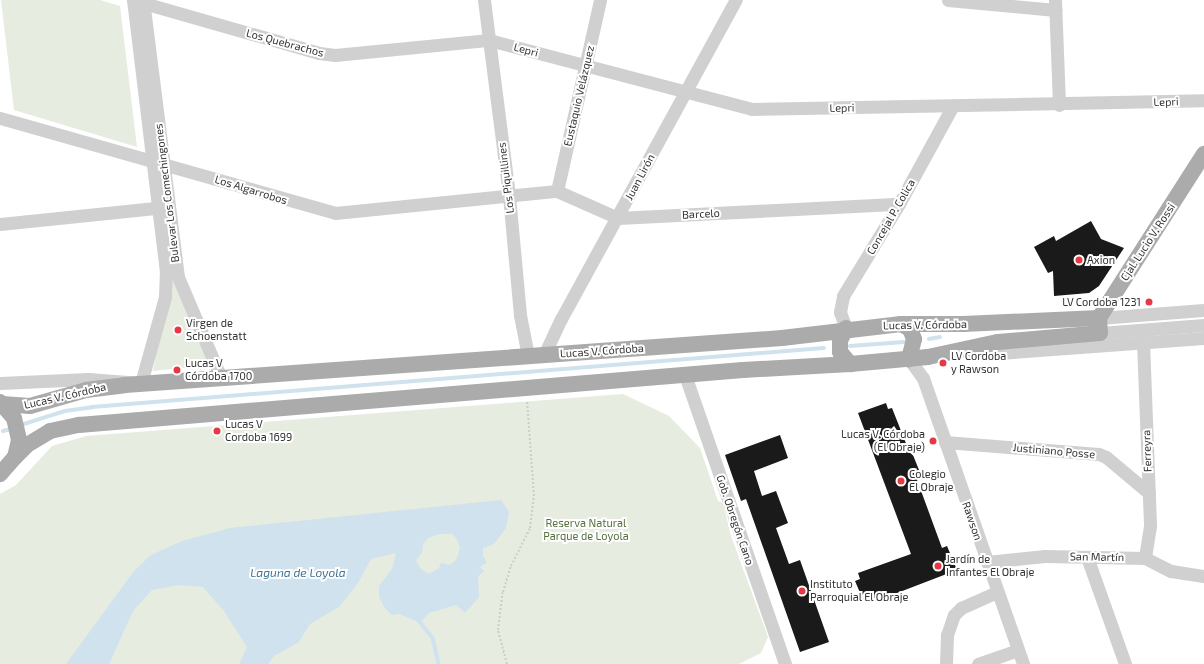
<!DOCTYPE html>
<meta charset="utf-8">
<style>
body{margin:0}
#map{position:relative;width:1204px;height:664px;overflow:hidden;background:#fff;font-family:"Exo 2",sans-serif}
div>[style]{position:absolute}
.green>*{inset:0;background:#e6ecdf}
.water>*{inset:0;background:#cfe2ee}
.stream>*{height:3.5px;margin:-1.75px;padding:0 1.75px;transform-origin:1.75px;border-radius:1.75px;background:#cfe2ee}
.building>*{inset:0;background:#1a1a1a}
.path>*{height:2px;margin-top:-1px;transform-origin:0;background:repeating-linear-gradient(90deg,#cdcdcd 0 2px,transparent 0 4px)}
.minor>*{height:13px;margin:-6.5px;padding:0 6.5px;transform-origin:6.5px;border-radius:6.5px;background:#d0d0d0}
.major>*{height:16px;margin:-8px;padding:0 8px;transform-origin:8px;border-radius:8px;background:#ababab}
.dots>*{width:11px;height:11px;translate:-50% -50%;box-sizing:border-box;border:2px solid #fff;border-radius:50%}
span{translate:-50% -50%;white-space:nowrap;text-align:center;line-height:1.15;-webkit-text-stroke:4px #fff;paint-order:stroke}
.street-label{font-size:11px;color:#333}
.poi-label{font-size:11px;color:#333}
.left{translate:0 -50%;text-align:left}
.right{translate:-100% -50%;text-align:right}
.park-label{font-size:11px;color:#56703f}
.water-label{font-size:12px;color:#3f7597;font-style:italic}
</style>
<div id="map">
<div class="green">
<div style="clip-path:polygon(1px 0,100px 0,120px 6px,137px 147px,14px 110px)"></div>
<div style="clip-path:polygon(169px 275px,174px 275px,211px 365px,153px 371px)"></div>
<div style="clip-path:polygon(623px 394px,669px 416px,700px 448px,718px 501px,723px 503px,731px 536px,768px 637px,761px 653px,739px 664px,0 664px,0 494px,16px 485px,52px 446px,86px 436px)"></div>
</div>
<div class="water">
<div style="clip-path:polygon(evenodd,501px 500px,509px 512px,506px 528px,494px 544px,483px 548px,483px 556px,487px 562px,480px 567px,484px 571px,478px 577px,479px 597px,465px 613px,456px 605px,429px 613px,420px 623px,400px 614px,392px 615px,384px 607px,379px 597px,379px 586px,392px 569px,396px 553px,371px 559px,358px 583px,339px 607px,310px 624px,299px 642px,274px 656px,268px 664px,239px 664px,247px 647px,224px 611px,203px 587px,179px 585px,152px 590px,133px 611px,109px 664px,66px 664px,134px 571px,151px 555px,182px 541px,230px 528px,501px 500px,440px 534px,452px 534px,457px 539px,460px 549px,456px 560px,450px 565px,441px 563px,439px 568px,429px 574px,420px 568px,416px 560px,422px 553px,423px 544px,428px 538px,440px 534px)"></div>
</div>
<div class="stream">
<div style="left:929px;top:339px;width:11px;rotate:-10deg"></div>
<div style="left:850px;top:346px;width:54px;rotate:-4.2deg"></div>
<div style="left:24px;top:424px;width:43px;rotate:-17.6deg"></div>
<div style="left:65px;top:411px;width:27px;rotate:-8deg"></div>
<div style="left:92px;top:407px;width:734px;rotate:-4.61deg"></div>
<div style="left:3px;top:431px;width:8px;rotate:-14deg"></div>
<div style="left:418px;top:619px;width:24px;rotate:52deg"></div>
<div style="left:433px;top:638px;width:27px;rotate:77deg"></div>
</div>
<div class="building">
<div style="clip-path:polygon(1091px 221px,1101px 239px,1124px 248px,1099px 286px,1089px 293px,1054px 296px,1053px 271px,1048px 273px,1034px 247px,1054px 236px,1056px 241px)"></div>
<div style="clip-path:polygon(886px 403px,888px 409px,892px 408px,909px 451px,911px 450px,921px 475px,916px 477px,942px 548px,947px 546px,957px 570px,871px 603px,867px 593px,861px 595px,855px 581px,860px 579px,858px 573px,911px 554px,858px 413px)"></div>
<div style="clip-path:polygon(780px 435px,788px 458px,754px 471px,762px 496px,776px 491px,788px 523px,776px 528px,789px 564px,800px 560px,829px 642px,800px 652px,746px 499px,741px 501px,725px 455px)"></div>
</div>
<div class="path">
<div style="left:507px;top:664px;width:35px;rotate:-105deg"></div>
<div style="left:498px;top:630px;width:38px;rotate:-83deg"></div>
<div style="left:503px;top:592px;width:27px;rotate:-73deg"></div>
<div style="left:511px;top:566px;width:42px;rotate:-63.4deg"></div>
<div style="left:530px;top:528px;width:32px;rotate:-83deg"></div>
<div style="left:534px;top:496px;width:95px;rotate:-94.2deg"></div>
</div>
<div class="minor">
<div style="left:133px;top:0;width:193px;rotate:15.9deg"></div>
<div style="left:319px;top:53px;width:16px;rotate:7deg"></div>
<div style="left:335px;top:55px;width:155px;rotate:-5.6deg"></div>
<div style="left:489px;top:40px;width:272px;rotate:14.7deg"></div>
<div style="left:752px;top:109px;width:452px;rotate:-1.1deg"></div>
<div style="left:143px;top:0;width:279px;rotate:82.8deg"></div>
<div style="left:178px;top:277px;width:110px;rotate:66.9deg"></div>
<div style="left:484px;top:0;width:198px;rotate:82.7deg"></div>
<div style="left:509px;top:196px;width:120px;rotate:84.7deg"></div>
<div style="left:520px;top:315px;width:42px;rotate:79deg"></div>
<div style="left:948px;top:0;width:108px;rotate:5.3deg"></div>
<div style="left:1055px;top:0;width:105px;rotate:87.8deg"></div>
<div style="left:0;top:118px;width:348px;rotate:15.8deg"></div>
<div style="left:335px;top:213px;width:223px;rotate:-5.7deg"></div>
<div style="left:557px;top:191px;width:67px;rotate:23.9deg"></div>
<div style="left:618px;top:218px;width:281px;rotate:-2.9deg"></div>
<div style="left:557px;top:191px;width:196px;rotate:-77.3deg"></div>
<div style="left:0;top:224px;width:166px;rotate:-5.9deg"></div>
<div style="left:1099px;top:318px;width:105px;rotate:-4.4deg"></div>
<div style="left:846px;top:328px;width:17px;rotate:-111deg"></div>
<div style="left:840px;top:312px;width:16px;rotate:-79deg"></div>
<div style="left:843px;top:296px;width:108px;rotate:-58.7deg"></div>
<div style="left:899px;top:204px;width:111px;rotate:-61.3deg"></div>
<div style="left:1100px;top:333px;width:104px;rotate:-4.4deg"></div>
<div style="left:1143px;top:342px;width:184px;rotate:87.8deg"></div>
<div style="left:1150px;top:526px;width:32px;rotate:99deg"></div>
<div style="left:983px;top:347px;width:17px;rotate:21deg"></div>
<div style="left:999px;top:353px;width:206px;rotate:-4.2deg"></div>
<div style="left:544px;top:355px;width:40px;rotate:-65deg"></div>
<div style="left:561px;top:319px;width:364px;rotate:-61.3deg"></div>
<div style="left:909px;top:359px;width:24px;rotate:54deg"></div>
<div style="left:923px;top:378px;width:303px;rotate:70.7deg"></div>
<div style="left:685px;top:375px;width:306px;rotate:70.9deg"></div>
<div style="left:0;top:383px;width:88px;rotate:-2.6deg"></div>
<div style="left:88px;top:379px;width:53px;rotate:4.3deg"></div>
<div style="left:141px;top:383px;width:89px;rotate:-74.4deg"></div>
<div style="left:165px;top:297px;width:25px;rotate:-88deg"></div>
<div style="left:166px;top:272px;width:274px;rotate:-96.9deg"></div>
<div style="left:945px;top:442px;width:154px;rotate:4.5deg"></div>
<div style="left:1099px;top:454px;width:8px;rotate:23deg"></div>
<div style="left:1106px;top:457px;width:56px;rotate:39.9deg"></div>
<div style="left:1087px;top:557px;width:114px;rotate:70.4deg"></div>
<div style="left:987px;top:562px;width:58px;rotate:-5.9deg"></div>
<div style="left:1045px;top:556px;width:100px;rotate:1.1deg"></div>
<div style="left:1145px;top:558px;width:29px;rotate:27deg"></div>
<div style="left:1171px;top:571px;width:33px;rotate:9deg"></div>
<div style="left:946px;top:664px;width:29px;rotate:-88deg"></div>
<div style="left:947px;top:635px;width:21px;rotate:-71deg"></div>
<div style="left:954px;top:615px;width:10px;rotate:-45deg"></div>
<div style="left:961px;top:608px;width:39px;rotate:-24deg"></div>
<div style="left:978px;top:664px;width:42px;rotate:-19.3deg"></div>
</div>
<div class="major">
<div style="left:901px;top:324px;width:10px;rotate:29deg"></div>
<div style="left:910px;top:329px;width:11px;rotate:68deg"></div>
<div style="left:914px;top:339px;width:21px;rotate:104deg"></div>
<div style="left:846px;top:328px;width:14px;rotate:115deg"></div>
<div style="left:840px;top:341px;width:11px;rotate:90deg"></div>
<div style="left:840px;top:352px;width:16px;rotate:50deg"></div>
<div style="left:0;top:402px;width:21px;rotate:49deg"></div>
<div style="left:14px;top:418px;width:23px;rotate:77deg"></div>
<div style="left:19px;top:440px;width:17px;rotate:103deg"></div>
<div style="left:15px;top:457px;width:23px;rotate:131deg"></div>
<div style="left:2px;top:404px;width:28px;rotate:4deg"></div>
<div style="left:30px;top:406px;width:58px;rotate:-15.9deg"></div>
<div style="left:86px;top:390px;width:39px;rotate:-7deg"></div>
<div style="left:125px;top:385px;width:659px;rotate:-4.09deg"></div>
<div style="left:782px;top:338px;width:120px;rotate:-6.7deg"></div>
<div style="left:901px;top:324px;width:62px"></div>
<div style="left:963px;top:324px;width:136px;rotate:-2.5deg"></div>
<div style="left:15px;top:457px;width:17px;rotate:-45deg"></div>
<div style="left:27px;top:445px;width:27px;rotate:-31deg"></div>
<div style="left:50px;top:431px;width:30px;rotate:-12deg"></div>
<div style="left:79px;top:425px;width:666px;rotate:-4.74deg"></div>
<div style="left:743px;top:370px;width:107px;rotate:-3.2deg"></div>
<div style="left:850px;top:364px;width:78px;rotate:-5.1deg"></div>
<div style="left:928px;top:357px;width:72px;rotate:-12.1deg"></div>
<div style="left:998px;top:342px;width:102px;rotate:-5deg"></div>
<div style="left:1100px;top:333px;width:15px;rotate:-94deg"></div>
<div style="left:1099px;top:318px;width:195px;rotate:-57.4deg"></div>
</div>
<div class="dots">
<div style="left:1079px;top:260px;background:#e63946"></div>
<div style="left:1149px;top:302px;background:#e63946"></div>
<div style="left:178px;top:330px;background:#e63946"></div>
<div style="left:943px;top:363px;background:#e63946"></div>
<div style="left:177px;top:370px;background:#e63946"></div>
<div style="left:217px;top:431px;background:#e63946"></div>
<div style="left:933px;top:441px;background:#e63946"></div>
<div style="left:901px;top:481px;background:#e63946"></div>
<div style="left:938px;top:566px;background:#e63946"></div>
<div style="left:802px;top:591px;background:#e63946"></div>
</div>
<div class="street-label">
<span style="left:285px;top:43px;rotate:15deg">Los Quebrachos</span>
<span style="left:526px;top:50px;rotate:15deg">Lepri</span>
<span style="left:579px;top:96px;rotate:-77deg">Eustaquio Velázquez</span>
<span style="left:1166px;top:102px;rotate:-2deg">Lepri</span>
<span style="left:842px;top:108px;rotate:-1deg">Lepri</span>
<span style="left:640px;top:177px;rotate:-62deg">Juan Lirón</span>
<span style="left:506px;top:178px;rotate:-97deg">Los Piquillines</span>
<span style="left:251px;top:190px;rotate:17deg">Los Algarrobos</span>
<span style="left:167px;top:193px;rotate:-97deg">Bulevar Los Comechingones</span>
<span style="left:701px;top:214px;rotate:-3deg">Barcelo</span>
<span style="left:891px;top:217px;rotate:-60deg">Concejal P. Colica</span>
<span style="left:1148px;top:242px;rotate:-57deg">Cjal. Lucio V. Rossi</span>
<span style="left:925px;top:325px;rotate:-1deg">Lucas V. Córdoba</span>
<span style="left:602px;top:351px;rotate:-4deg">Lucas V. Córdoba</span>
<span style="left:65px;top:396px;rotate:-13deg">Lucas V. Córdoba</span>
<span style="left:1054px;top:451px;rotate:5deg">Justiniano Posse</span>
<span style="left:1147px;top:451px;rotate:-92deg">Ferreyra</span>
<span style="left:735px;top:520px;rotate:71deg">Gob. Obregón Cano</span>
<span style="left:972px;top:521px;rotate:71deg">Rawson</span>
<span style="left:1097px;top:557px;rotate:1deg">San Martín</span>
</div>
<div class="poi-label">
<span class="left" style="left:1087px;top:260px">Axion</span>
<span class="right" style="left:1141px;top:302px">LV Cordoba 1231</span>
<span class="left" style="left:186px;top:330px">Virgen de<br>Schoenstatt</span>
<span class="left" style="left:951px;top:363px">LV Cordoba<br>y Rawson</span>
<span class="left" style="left:185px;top:370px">Lucas V<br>Córdoba 1700</span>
<span class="left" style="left:225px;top:431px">Lucas V<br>Cordoba 1699</span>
<span class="right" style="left:925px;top:441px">Lucas V. Córdoba<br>(El Obraje)</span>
<span class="left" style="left:909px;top:481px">Colegio<br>El Obraje</span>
<span class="left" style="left:946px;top:566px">Jardín de<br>Infantes El Obraje</span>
<span class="left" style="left:810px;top:591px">Instituto<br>Parroquial El Obraje</span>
</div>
<div class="park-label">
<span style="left:586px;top:530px">Reserva Natural<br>Parque de Loyola</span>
</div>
<div class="water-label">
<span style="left:298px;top:573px">Laguna de Loyola</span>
</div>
</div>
